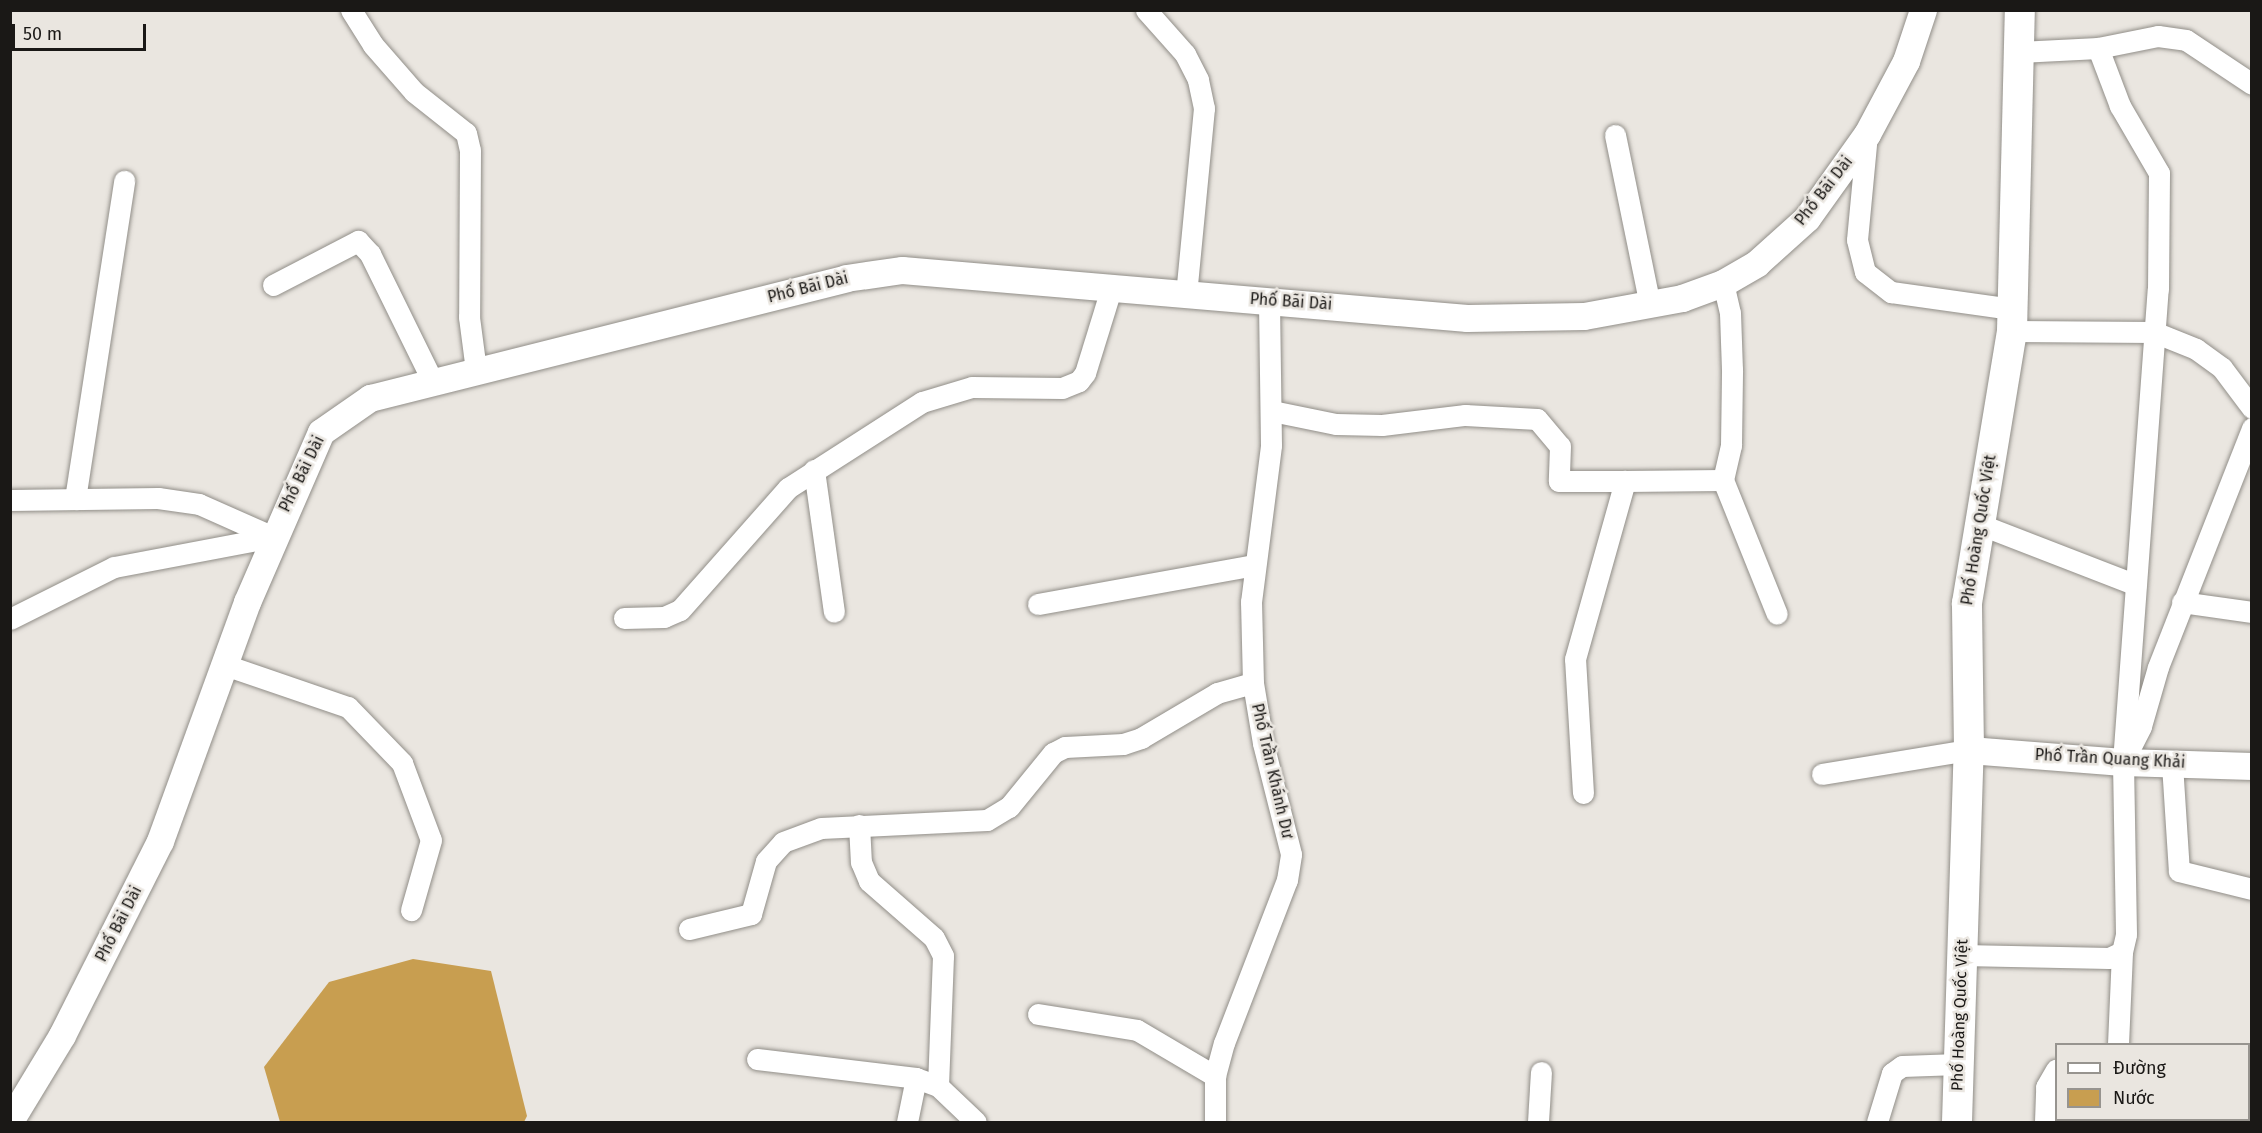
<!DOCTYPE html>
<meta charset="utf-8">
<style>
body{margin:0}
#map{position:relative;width:2262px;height:1133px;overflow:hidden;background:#eae6e0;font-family:"Fira Sans",sans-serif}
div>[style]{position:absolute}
.water>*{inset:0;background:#c89e50}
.roads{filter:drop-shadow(0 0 2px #918e88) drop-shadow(0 0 2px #918e88)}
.minor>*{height:21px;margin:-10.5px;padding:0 10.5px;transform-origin:10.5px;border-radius:10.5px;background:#fff}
.tertiary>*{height:27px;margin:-13.5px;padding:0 13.5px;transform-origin:13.5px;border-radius:13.5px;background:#fff}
.secondary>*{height:30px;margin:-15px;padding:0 15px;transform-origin:15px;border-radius:15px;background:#fff}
span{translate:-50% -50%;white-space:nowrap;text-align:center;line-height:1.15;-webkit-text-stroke:5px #eae6e0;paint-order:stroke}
.street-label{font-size:16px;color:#1a1816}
.frame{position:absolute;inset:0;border:12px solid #1a1816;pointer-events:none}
.legend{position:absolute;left:2055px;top:1043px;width:195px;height:78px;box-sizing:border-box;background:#eae6e0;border:2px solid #97948f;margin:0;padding:8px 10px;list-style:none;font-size:18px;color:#1a1816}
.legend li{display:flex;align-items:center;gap:12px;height:30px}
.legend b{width:30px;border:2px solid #97948f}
.scale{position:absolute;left:12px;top:24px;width:134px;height:27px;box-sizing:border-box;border:3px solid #1a1816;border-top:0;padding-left:8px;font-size:18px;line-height:21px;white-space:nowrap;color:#1a1816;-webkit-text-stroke:4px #eae6e0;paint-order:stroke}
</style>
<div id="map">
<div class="water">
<div style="clip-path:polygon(413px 959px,491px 971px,527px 1116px,524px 1122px,280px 1122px,264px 1067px,329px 982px)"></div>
</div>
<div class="roads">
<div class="minor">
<div style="left:351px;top:10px;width:41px;rotate:57.8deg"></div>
<div style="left:373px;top:45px;width:62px;rotate:48.9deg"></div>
<div style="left:414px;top:92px;width:66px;rotate:38.3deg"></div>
<div style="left:466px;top:133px;width:17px;rotate:77deg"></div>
<div style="left:470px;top:150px;width:167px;rotate:90.3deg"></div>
<div style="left:469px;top:317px;width:53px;rotate:82.5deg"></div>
<div style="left:1146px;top:10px;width:59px;rotate:48.4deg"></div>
<div style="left:1185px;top:54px;width:29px;rotate:63deg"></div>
<div style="left:1198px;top:80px;width:29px;rotate:78deg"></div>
<div style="left:1204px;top:108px;width:188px;rotate:95.5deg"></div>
<div style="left:2019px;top:52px;width:79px;rotate:-2.9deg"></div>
<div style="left:2098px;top:48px;width:61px;rotate:-11.3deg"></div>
<div style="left:2158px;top:36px;width:28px;rotate:8deg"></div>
<div style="left:2186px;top:40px;width:79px;rotate:33.7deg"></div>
<div style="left:1867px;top:134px;width:106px;rotate:95.4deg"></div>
<div style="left:1857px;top:240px;width:33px;rotate:76deg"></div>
<div style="left:1865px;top:272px;width:33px;rotate:38deg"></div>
<div style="left:1891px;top:292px;width:122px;rotate:8deg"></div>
<div style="left:1615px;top:135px;width:174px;rotate:78.4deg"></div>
<div style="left:273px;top:285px;width:96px;rotate:-27.4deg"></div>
<div style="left:358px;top:241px;width:18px;rotate:47deg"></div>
<div style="left:370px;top:254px;width:143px;rotate:63.8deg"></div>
<div style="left:2012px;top:331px;width:142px;rotate:0.4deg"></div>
<div style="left:2154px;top:332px;width:45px;rotate:22deg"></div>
<div style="left:2196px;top:349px;width:32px;rotate:36deg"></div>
<div style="left:2222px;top:368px;width:50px;rotate:53.1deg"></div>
<div style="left:1272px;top:411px;width:65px;rotate:11.5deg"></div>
<div style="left:1336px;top:424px;width:46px;rotate:1.2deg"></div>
<div style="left:1382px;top:425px;width:84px;rotate:-6.9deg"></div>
<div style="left:1465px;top:415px;width:72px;rotate:3.2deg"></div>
<div style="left:1537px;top:419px;width:35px;rotate:50deg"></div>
<div style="left:1560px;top:446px;width:35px;rotate:92deg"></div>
<div style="left:1559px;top:481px;width:66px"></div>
<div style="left:814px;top:470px;width:143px;rotate:82deg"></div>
<div style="left:1723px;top:480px;width:144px;rotate:68.1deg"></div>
<div style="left:75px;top:499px;width:322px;rotate:-81.2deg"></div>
<div style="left:10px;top:500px;width:148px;rotate:-0.8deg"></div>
<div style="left:158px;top:498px;width:41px;rotate:8.3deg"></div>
<div style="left:199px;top:504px;width:81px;rotate:24deg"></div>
<div style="left:1979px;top:524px;width:168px;rotate:21.2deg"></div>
<div style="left:2182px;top:602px;width:71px;rotate:8.1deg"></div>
<div style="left:1038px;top:604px;width:220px;rotate:-10.2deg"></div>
<div style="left:624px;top:618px;width:40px;rotate:-1.4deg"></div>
<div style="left:664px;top:617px;width:17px;rotate:-24deg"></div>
<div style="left:680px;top:610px;width:163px;rotate:-48.5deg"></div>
<div style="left:788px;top:488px;width:159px;rotate:-32.7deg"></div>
<div style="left:922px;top:402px;width:52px;rotate:-16.7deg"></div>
<div style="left:972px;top:387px;width:90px;rotate:0.6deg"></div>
<div style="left:1062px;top:388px;width:18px;rotate:-22deg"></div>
<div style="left:1079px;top:381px;width:10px;rotate:-53deg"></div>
<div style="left:1085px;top:373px;width:88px;rotate:-72.8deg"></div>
<div style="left:10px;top:619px;width:116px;rotate:-26.6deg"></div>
<div style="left:114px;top:567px;width:162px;rotate:-10.7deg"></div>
<div style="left:225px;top:665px;width:130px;rotate:18.9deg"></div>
<div style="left:348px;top:707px;width:78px;rotate:46deg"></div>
<div style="left:402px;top:763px;width:82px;rotate:69.4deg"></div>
<div style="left:431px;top:840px;width:73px;rotate:105.9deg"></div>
<div style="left:2127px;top:754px;width:31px;rotate:-63deg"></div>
<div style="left:2141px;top:726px;width:61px;rotate:-73.9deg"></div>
<div style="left:2158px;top:667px;width:257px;rotate:-68.5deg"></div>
<div style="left:2172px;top:764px;width:107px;rotate:86.3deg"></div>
<div style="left:2179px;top:871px;width:75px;rotate:13.9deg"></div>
<div style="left:1822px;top:774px;width:149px;rotate:-9.3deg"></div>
<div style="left:1583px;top:793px;width:134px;rotate:-93.4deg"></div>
<div style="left:1575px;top:659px;width:185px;rotate:-74.3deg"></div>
<div style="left:1625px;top:481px;width:98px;rotate:-0.6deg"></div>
<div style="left:1723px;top:480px;width:36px;rotate:-77deg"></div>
<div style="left:1731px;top:445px;width:75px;rotate:-89.2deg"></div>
<div style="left:1732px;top:370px;width:57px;rotate:-92deg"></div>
<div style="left:1730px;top:313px;width:31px;rotate:-103deg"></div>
<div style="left:859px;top:825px;width:37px;rotate:87deg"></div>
<div style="left:861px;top:862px;width:21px;rotate:67deg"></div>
<div style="left:869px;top:881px;width:86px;rotate:41.2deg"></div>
<div style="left:934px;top:938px;width:20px;rotate:63deg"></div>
<div style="left:943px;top:956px;width:130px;rotate:92.2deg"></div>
<div style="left:689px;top:929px;width:64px;rotate:-13.6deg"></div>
<div style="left:751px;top:914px;width:55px;rotate:-74.2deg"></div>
<div style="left:766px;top:861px;width:25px;rotate:-48deg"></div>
<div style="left:783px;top:842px;width:40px;rotate:-20.2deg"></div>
<div style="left:821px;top:828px;width:166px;rotate:-2.8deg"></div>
<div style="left:987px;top:820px;width:26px;rotate:-31deg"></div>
<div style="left:1009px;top:807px;width:70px;rotate:-50.8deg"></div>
<div style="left:1053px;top:753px;width:13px;rotate:-27deg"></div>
<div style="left:1065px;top:747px;width:58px;rotate:-3deg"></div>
<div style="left:1123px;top:744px;width:19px;rotate:-18deg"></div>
<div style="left:1141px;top:738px;width:88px;rotate:-30.6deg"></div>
<div style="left:1217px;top:693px;width:37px;rotate:-16deg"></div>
<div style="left:1962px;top:955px;width:147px;rotate:1.2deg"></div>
<div style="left:2109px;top:958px;width:14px;rotate:-25deg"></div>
<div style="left:2122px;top:952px;width:18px;rotate:-77deg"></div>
<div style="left:2126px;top:934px;width:172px;rotate:-91deg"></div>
<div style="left:2123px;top:762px;width:474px;rotate:-85.8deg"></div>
<div style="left:2158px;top:289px;width:116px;rotate:-89.5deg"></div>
<div style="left:2159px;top:173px;width:78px;rotate:-120.2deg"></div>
<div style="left:2120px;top:106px;width:62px;rotate:-110.8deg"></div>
<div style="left:1038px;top:1014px;width:100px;rotate:9.2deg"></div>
<div style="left:1137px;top:1030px;width:91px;rotate:30.5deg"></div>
<div style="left:2118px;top:1044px;width:92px;rotate:-87.5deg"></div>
<div style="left:757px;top:1059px;width:160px;rotate:6.8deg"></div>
<div style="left:916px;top:1078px;width:23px;rotate:20deg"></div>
<div style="left:938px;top:1086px;width:52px;rotate:43.5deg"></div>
<div style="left:907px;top:1122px;width:45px;rotate:-78.4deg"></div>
<div style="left:1215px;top:1122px;width:46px;rotate:-90deg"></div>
<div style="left:1215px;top:1076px;width:34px;rotate:-75deg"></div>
<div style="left:1224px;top:1043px;width:175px;rotate:-68.9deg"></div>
<div style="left:1287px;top:880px;width:26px;rotate:-81deg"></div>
<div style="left:1291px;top:854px;width:114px;rotate:-104.2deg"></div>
<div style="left:1263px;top:743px;width:61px;rotate:-99.5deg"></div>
<div style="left:1253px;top:683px;width:81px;rotate:-91.4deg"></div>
<div style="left:1251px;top:602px;width:158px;rotate:-82.7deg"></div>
<div style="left:1271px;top:445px;width:145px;rotate:-90.8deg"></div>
<div style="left:1538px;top:1122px;width:50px;rotate:-86.6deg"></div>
<div style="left:1877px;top:1122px;width:51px;rotate:-73deg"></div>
<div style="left:1892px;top:1073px;width:12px;rotate:-35deg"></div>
<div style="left:1902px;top:1066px;width:56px;rotate:-2deg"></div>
<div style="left:2045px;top:1122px;width:35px;rotate:-88deg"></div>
<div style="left:2046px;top:1087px;width:20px;rotate:-60deg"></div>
</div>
<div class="tertiary">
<div style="left:1969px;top:750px;width:154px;rotate:4.5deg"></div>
<div style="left:2123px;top:762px;width:129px;rotate:1.8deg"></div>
<div style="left:10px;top:1121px;width:100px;rotate:-58.8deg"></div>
<div style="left:62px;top:1035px;width:217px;rotate:-63.2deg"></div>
<div style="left:160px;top:841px;width:254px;rotate:-70deg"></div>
<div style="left:247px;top:602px;width:185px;rotate:-66.5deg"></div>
<div style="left:321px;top:432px;width:60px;rotate:-34.8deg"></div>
<div style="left:370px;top:398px;width:491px;rotate:-14.1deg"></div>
<div style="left:846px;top:278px;width:57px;rotate:-8.1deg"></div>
<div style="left:902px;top:270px;width:567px;rotate:4.86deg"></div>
<div style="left:1467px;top:318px;width:117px;rotate:-1deg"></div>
<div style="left:1584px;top:316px;width:100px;rotate:-10.4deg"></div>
<div style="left:1682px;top:298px;width:44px;rotate:-20.1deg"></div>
<div style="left:1723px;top:283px;width:39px;rotate:-30deg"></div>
<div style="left:1757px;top:263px;width:67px;rotate:-42deg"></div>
<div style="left:1807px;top:218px;width:103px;rotate:-54.5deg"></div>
<div style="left:1867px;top:134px;width:83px;rotate:-61.9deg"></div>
<div style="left:1906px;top:61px;width:54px;rotate:-71.6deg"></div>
</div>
<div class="secondary">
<div style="left:1957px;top:1122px;width:372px;rotate:-88.2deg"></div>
<div style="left:1969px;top:750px;width:147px;rotate:-90.8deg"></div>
<div style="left:1967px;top:603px;width:276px;rotate:-80.6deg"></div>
<div style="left:2012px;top:331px;width:321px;rotate:-88.6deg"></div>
</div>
</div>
<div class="street-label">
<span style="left:1824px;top:191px;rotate:-52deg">Phố Bãi Dài</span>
<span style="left:808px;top:288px;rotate:-14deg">Phố Bãi Dài</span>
<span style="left:1291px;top:302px;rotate:4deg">Phố Bãi Dài</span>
<span style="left:302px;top:474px;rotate:-64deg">Phố Bãi Dài</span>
<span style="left:1979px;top:530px;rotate:-81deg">Phố Hoàng Quốc Việt</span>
<span style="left:2110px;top:759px;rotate:3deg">Phố Trần Quang Khải</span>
<span style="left:1272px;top:771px;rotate:77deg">Phố Trần Khánh Dư</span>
<span style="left:119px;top:924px;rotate:-63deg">Phố Bãi Dài</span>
<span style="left:1960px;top:1015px;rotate:-88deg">Phố Hoàng Quốc Việt</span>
</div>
<div class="frame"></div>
<ul class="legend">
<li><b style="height:8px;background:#fff"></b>Đường</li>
<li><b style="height:16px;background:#c89e50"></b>Nước</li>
</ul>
<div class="scale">50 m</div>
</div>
